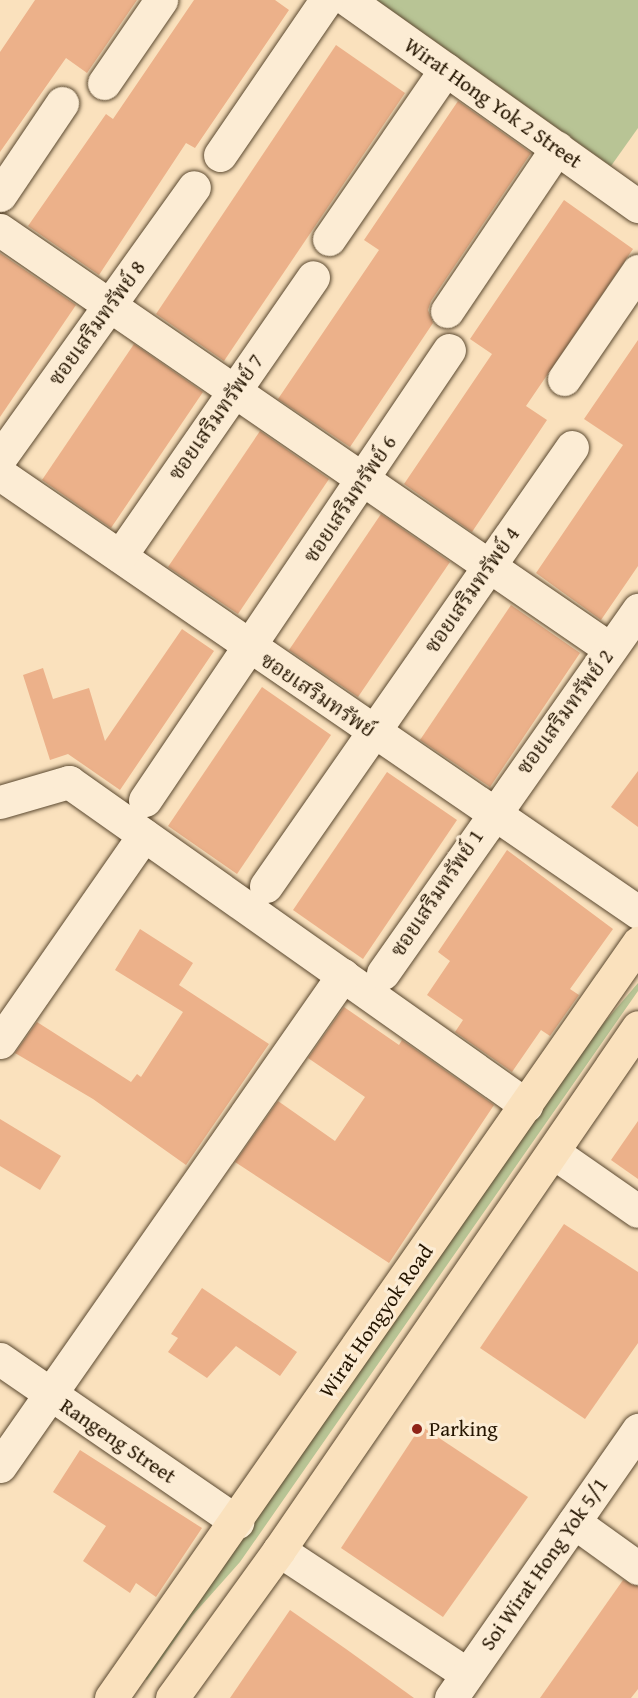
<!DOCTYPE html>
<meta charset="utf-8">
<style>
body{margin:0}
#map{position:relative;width:638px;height:1698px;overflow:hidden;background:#fae1bd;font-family:"Gentium Book Plus","Noto Serif Thai",serif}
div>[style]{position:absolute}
.green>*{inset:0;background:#b8c495}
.building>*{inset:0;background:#ecb18a}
.roads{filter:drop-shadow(0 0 2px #5a482f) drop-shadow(0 0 2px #5a482f)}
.minor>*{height:33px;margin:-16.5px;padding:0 16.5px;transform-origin:16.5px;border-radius:16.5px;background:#fcecd4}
.major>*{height:33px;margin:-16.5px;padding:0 16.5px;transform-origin:16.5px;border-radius:16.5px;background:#fae1bd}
.dots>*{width:16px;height:16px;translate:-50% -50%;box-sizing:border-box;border:3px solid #fcecd4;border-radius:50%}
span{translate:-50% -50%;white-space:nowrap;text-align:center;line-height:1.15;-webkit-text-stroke:6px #fcecd4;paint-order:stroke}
.street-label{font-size:21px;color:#251500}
.poi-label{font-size:21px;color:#251500}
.left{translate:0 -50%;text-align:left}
</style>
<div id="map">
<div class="green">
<div style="clip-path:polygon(377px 0,638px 0,638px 128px,611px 166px)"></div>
<div style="clip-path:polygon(638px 983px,638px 991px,240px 1562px,192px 1616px,147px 1680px,143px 1677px,586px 1044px)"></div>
</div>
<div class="building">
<div style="clip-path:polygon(35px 0,137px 0,87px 73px,66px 58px,0 152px,0 52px)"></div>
<div style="clip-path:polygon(194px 0,275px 0,289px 10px,195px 148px,186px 143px,99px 275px,28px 226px,106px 114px,113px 119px)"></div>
<div style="clip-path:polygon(336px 45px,405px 93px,224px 361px,156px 314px)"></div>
<div style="clip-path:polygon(458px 101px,531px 153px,431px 301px,428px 310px,433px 323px,350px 447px,278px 399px,379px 250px,364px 240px)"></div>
<div style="clip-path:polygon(564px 200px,633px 249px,526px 406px,547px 420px,472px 532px,404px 484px,492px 354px,470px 339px)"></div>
<div style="clip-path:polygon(0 253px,76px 305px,0 417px)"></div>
<div style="clip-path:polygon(638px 340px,638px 566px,601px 620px,536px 573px,623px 445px,584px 419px)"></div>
<div style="clip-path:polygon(134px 344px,203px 392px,111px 528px,42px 480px)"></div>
<div style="clip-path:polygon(260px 431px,329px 479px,238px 614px,168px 567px)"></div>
<div style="clip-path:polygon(381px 514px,450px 562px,358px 697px,289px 650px)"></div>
<div style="clip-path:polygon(511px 605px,580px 653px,490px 787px,420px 740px)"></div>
<div style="clip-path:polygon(182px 629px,214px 651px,120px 790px,68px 754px,50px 760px,23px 675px,43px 668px,53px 699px,89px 688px,105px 741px)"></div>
<div style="clip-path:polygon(262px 687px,331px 735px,237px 874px,168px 826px)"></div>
<div style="clip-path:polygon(638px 771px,638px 827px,611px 807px)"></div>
<div style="clip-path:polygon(387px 772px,457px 820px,363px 959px,293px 910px)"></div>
<div style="clip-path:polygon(507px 850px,613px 929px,570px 989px,579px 995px,550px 1036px,541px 1030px,512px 1072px,455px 1032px,463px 1020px,427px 995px,450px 961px,438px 952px)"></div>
<div style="clip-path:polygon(140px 929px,193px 963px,179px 985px,269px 1044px,186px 1165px,93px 1099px,15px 1053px,37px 1022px,131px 1082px,137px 1074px,141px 1077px,183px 1012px,115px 970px)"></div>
<div style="clip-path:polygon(344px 1007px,399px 1045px,402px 1040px,494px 1105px,389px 1263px,235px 1162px,278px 1101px,335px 1141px,365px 1097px,308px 1058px)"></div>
<div style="clip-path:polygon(0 1119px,61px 1156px,40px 1190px,0 1166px)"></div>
<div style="clip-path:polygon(638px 1121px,638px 1179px,611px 1160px)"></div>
<div style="clip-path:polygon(564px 1224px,638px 1272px,638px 1343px,585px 1419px,480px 1348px)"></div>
<div style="clip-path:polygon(202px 1288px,297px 1352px,280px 1376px,236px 1346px,207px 1378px,168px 1352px,178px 1338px,171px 1334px)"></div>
<div style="clip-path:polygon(421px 1426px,528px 1497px,443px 1617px,341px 1548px)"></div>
<div style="clip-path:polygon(80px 1450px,202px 1528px,156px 1597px,136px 1583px,130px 1593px,83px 1561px,106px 1526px,53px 1492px)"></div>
<div style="clip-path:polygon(623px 1580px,638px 1586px,638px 1689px,631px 1698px,540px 1698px)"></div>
<div style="clip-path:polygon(290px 1610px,346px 1649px,414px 1698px,230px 1698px)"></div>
</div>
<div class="roads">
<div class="minor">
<div style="left:348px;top:0;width:356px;rotate:35.4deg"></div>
<div style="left:104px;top:83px;width:101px;rotate:-55.5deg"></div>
<div style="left:220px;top:155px;width:188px;rotate:-55.6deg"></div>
<div style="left:0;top:195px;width:111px;rotate:-56deg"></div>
<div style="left:0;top:230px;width:740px;rotate:34.48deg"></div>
<div style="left:329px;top:239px;width:206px;rotate:-55.5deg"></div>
<div style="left:447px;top:311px;width:197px;rotate:-56deg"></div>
<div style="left:564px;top:379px;width:131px;rotate:-55.6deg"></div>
<div style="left:0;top:458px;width:333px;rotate:-54.4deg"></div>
<div style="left:0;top:474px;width:774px;rotate:34.47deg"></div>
<div style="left:120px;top:556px;width:339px;rotate:-55.3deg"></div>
<div style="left:145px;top:800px;width:543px;rotate:-55.96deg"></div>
<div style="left:0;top:802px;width:72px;rotate:-16.2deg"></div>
<div style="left:69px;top:782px;width:560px;rotate:35.25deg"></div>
<div style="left:266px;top:886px;width:535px;rotate:-55.12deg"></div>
<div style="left:383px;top:973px;width:444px;rotate:-54.9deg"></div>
<div style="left:0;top:1042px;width:252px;rotate:-55.2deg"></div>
<div style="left:553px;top:1152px;width:103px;rotate:34.8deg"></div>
<div style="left:0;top:1359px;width:288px;rotate:34.5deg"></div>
<div style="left:0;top:1466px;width:599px;rotate:-55.06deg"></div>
<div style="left:574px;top:1522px;width:79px;rotate:35.7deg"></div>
<div style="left:279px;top:1550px;width:225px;rotate:33.4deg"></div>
<div style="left:451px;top:1698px;width:327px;rotate:-55.1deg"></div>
</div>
<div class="major">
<div style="left:111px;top:1698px;width:921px;rotate:-55.08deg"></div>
<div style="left:172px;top:1698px;width:183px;rotate:-54.1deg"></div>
<div style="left:279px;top:1550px;width:634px;rotate:-55.53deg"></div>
</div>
</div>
<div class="dots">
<div style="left:417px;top:1429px;background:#8f2418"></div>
</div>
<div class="street-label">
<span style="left:493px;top:103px;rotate:35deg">Wirat Hong Yok 2 Street</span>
<span style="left:97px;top:323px;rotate:-54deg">ซอยเสริมทรัพย์ 8</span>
<span style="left:216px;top:417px;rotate:-55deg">ซอยเสริมทรัพย์ 7</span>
<span style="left:350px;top:499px;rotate:-56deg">ซอยเสริมทรัพย์ 6</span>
<span style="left:472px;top:590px;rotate:-55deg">ซอยเสริมทรัพย์ 4</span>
<span style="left:318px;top:695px;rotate:34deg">ซอยเสริมทรัพย์</span>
<span style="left:565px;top:712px;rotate:-54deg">ซอยเสริมทรัพย์ 2</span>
<span style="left:437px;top:893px;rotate:-56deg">ซอยเสริมทรัพย์ 1</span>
<span style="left:376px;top:1321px;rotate:-55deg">Wirat Hongyok Road</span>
<span style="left:118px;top:1441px;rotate:34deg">Rangeng Street</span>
<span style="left:544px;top:1564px;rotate:-55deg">Soi Wirat Hong Yok 5/1</span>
</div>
<div class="poi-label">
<span class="left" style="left:429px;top:1429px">Parking</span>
</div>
</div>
